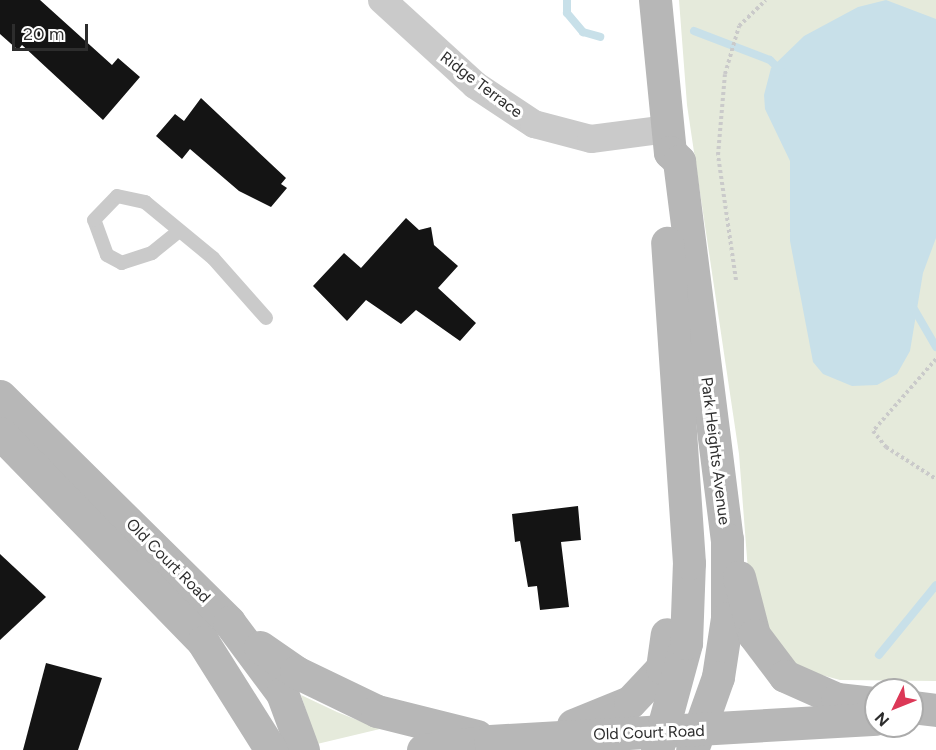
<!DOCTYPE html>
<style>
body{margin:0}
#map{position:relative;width:936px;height:750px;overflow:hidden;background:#fff;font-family:Figtree,sans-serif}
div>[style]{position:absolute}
.green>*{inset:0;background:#e5eadb}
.water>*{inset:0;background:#c8e0e9}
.stream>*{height:8px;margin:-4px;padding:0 4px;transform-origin:4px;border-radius:4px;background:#c8e0e9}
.building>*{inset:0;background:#141414}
.path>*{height:4px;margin-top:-2px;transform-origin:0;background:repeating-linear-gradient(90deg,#cacaca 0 3px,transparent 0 6px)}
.service>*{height:14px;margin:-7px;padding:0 7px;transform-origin:7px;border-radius:7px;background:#cacaca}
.minor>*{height:28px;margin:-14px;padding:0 14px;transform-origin:14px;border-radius:14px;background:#cacaca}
.secondary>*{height:33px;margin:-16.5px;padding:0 16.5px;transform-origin:16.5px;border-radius:16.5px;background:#b7b7b7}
span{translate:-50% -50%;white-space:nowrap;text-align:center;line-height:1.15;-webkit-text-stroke:6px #fff;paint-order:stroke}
.street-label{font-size:16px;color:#2d2d2d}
.north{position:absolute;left:864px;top:678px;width:60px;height:60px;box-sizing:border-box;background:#fff;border:2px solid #ababab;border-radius:50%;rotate:227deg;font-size:16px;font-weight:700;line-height:24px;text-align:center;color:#2d2d2d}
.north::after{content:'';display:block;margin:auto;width:21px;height:27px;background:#dc3857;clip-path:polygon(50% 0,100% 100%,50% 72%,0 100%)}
.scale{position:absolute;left:12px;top:24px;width:76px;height:27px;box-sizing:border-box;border:3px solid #2d2d2d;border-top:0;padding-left:8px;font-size:18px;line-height:21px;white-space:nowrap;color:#2d2d2d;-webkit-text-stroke:4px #fff;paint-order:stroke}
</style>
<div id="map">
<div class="green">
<div style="clip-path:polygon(679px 0,936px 0,936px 681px,840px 680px,803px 670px,777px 653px,749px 584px,739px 454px,687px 105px)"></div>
<div style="clip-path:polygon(301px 695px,337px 712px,380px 729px,317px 744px)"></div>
</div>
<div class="water">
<div style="clip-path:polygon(886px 0,936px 19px,936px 238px,923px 273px,910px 351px,897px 374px,877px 385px,852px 386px,823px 374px,813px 362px,790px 241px,790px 161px,765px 109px,764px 95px,771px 68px,804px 36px,858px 7px)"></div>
</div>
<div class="stream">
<div style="left:567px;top:0;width:13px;rotate:90deg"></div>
<div style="left:567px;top:13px;width:25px;rotate:50deg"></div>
<div style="left:583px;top:32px;width:18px;rotate:16deg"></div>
<div style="left:694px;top:31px;width:81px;rotate:20.9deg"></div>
<div style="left:770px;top:60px;width:16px;rotate:45deg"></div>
<div style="left:914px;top:309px;width:44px;rotate:59.9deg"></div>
<div style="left:879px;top:655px;width:90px;rotate:-50.8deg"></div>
</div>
<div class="building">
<div style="clip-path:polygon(0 0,40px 0,112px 65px,118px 58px,140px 77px,103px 120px,22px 45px,18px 50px,0 34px)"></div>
<div style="clip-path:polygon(201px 98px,286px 178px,281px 184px,287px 188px,271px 207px,239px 191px,190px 149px,182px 159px,156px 136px,175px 114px,184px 121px)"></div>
<div style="clip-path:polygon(406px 218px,419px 230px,431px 227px,434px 245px,458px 266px,438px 288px,476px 323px,460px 341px,416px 310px,401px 324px,366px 300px,347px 321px,313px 286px,344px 253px,361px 268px)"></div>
<div style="clip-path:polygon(578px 506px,581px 540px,561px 542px,569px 607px,540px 610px,537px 586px,528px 587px,520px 541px,515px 542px,512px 514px)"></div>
<div style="clip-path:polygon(0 554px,46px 597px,0 640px)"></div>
<div style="clip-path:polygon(46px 663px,102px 678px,78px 750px,23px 750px)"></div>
</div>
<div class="path">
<div style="left:736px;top:280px;width:126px;rotate:-98.2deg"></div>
<div style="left:718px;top:155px;width:81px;rotate:-85.1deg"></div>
<div style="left:725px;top:74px;width:50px;rotate:-73.7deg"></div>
<div style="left:739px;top:26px;width:37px;rotate:-44deg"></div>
<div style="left:936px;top:359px;width:96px;rotate:131.2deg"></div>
<div style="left:873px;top:431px;width:21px;rotate:51deg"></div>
<div style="left:886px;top:447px;width:59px;rotate:32.6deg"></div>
</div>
<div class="service">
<div style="left:179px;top:231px;width:35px;rotate:141deg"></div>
<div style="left:152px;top:253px;width:32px;rotate:162deg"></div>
<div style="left:122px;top:263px;width:17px;rotate:-152deg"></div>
<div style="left:107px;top:255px;width:37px;rotate:-110deg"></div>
<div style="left:94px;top:220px;width:33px;rotate:-46deg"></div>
<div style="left:117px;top:196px;width:29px;rotate:12deg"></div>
<div style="left:145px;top:202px;width:88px;rotate:39.5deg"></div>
<div style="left:213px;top:258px;width:80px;rotate:48.5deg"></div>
</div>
<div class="minor">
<div style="left:382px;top:0;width:126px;rotate:42.4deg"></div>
<div style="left:475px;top:85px;width:71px;rotate:33.5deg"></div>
<div style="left:534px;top:124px;width:59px;rotate:14.7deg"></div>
<div style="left:591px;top:139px;width:78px;rotate:-7.4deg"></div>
</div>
<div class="secondary">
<div style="left:655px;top:0;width:153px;rotate:84.4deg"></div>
<div style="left:670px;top:152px;width:13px;rotate:45deg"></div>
<div style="left:679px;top:161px;width:381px;rotate:82.8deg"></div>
<div style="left:727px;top:539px;width:79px;rotate:90deg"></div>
<div style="left:727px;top:618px;width:60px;rotate:98.7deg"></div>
<div style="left:718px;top:677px;width:77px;rotate:109.6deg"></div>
<div style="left:0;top:396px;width:322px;rotate:44.6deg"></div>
<div style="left:229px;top:622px;width:89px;rotate:53.3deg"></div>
<div style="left:282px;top:693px;width:61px;rotate:69.8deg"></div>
<div style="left:0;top:433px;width:291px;rotate:45.8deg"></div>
<div style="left:203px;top:642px;width:128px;rotate:57.8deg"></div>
<div style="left:739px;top:577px;width:60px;rotate:75.5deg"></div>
<div style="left:754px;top:635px;width:51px;rotate:52.9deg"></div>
<div style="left:785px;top:676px;width:57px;rotate:23.9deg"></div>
<div style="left:837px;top:699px;width:39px;rotate:6deg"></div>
<div style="left:260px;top:647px;width:44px;rotate:34.8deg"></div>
<div style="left:296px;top:672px;width:90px;rotate:25.7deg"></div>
<div style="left:377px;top:711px;width:103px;rotate:14deg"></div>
<div style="left:912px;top:707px;width:24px;rotate:7deg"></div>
<div style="left:573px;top:725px;width:61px;rotate:-22deg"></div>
<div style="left:630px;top:702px;width:47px;rotate:-46.7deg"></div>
<div style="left:662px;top:668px;width:34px;rotate:-82deg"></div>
<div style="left:423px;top:750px;width:68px;rotate:-7.7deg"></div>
<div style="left:490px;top:741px;width:387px;rotate:-3.3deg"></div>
<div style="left:657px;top:750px;width:111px;rotate:-74.8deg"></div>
<div style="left:686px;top:643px;width:80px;rotate:-87.9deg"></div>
<div style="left:689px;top:563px;width:321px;rotate:-93.9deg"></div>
</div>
<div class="street-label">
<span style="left:481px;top:85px;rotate:37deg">Ridge Terrace</span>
<span style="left:715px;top:451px;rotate:83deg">Park Heights Avenue</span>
<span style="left:168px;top:561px;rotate:45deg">Old Court Road</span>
<span style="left:649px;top:733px;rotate:-2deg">Old Court Road</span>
</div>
<div class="north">N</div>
<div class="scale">20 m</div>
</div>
